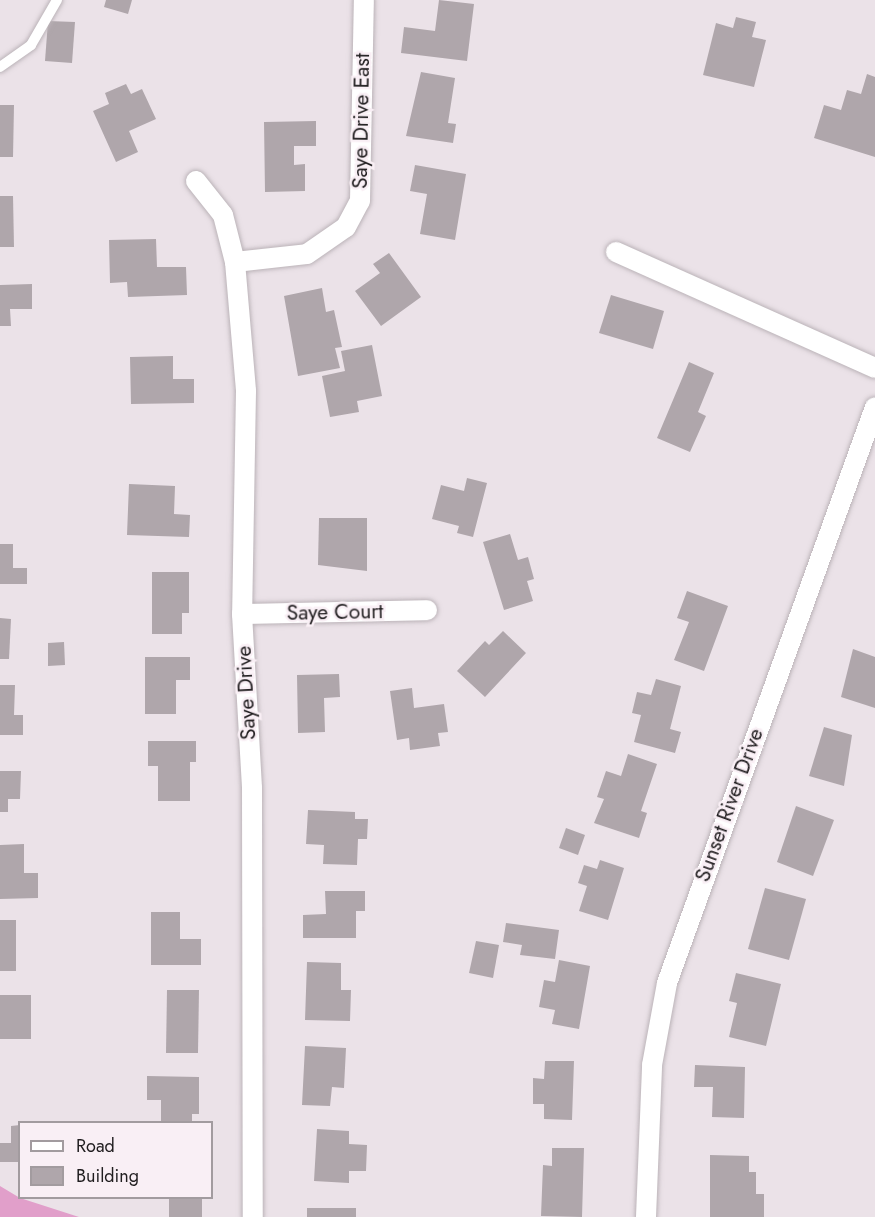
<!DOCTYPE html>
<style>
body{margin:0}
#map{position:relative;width:875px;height:1217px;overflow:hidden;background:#ebe2e8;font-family:Jost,sans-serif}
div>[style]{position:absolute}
.green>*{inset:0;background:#e19fca}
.building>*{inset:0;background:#afa6ab}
.roads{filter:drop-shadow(0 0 2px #bbb3b8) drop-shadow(0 0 2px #bbb3b8)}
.lane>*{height:10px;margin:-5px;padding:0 5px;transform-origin:5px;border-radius:5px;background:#fff}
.street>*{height:20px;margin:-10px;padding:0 10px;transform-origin:10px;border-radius:10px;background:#fff}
span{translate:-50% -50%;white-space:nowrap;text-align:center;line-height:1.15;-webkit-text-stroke:5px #f9eff5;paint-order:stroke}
.street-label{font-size:21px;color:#201d1f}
.legend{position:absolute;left:18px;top:1121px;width:195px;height:78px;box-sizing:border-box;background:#f9eff5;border:2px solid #a29b9f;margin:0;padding:8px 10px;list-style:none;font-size:18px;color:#201d1f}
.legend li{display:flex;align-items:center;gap:12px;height:30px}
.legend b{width:30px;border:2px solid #a29b9f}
</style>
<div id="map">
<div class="green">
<div style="clip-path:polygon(0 1186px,20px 1198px,79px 1217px,0 1217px)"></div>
</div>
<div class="building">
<div style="clip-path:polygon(106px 0,132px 0,128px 14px,104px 7px)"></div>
<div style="clip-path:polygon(439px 0,474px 4px,467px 61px,401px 53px,404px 27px,435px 31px)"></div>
<div style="clip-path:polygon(736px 17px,756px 22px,752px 37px,766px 40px,754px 87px,703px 75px,716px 23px,733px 28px)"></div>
<div style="clip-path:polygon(48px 21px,75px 22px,72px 63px,45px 61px)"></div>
<div style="clip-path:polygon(421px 72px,455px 78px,448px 123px,456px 124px,453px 143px,406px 136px)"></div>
<div style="clip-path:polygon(867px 74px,875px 77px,875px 157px,814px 138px,824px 105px,841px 110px,847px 90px,861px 94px)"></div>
<div style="clip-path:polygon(126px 84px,131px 94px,142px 89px,156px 119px,129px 131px,138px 152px,116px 162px,93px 111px,109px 104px,105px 93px)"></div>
<div style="clip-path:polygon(0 105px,14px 105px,13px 157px,0 157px)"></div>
<div style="clip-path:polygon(316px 121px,316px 146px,294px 146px,294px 165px,305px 164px,305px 191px,265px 192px,264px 122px)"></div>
<div style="clip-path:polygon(415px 165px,466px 174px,455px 240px,420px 234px,427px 194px,410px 191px)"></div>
<div style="clip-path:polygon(0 196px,13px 196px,14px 247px,0 247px)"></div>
<div style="clip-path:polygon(156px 239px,157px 267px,186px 267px,187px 295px,128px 297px,127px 282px,110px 283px,109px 240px)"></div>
<div style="clip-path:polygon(389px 253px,421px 297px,381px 326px,355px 291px,380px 273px,373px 264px)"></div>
<div style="clip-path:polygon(32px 284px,32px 309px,10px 309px,11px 326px,0 326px,0 285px)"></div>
<div style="clip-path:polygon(322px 288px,326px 312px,334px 310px,342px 347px,335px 348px,340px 368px,298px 376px,284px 296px)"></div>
<div style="clip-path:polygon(611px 295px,664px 311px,653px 349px,599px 333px)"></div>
<div style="clip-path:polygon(372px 345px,382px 396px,357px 401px,359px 412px,330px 417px,322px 376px,345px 371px,341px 351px)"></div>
<div style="clip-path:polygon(173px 356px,173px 379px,194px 379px,194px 403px,131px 404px,130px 357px)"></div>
<div style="clip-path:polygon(689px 362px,714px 373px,698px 412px,706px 416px,690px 452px,657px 438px)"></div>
<div style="clip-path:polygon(467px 478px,487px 483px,473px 537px,457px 533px,459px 526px,432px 519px,441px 485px,464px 491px)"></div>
<div style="clip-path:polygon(129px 484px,175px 486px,174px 514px,190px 515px,189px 537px,127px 535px)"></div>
<div style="clip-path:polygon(319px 518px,367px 518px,367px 571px,318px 565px)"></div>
<div style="clip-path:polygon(510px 534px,518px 560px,528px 557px,534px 579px,527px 581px,533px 601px,504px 610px,483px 542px)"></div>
<div style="clip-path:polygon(0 544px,13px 544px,13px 568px,27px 568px,27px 584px,0 584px)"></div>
<div style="clip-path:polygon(152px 572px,189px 572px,189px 613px,182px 613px,182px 634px,152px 634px)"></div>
<div style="clip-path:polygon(687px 591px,728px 606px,704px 671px,674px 660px,689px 622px,677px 618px)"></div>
<div style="clip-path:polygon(0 618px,11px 619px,9px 659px,0 659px)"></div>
<div style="clip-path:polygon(503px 631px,526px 653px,485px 697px,457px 671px,485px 641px,489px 645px)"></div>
<div style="clip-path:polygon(64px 642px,65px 665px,48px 666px,48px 643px)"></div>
<div style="clip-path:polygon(853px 649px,875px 657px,875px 708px,841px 697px)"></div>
<div style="clip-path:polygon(145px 657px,190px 657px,190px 680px,176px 680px,176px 714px,145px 714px)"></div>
<div style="clip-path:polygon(339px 674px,340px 697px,324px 698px,325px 732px,298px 733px,297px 675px)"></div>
<div style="clip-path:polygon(656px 679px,681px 686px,670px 729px,681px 732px,675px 753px,634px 742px,641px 715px,632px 713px,637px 692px,651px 695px)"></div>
<div style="clip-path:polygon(0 685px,15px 685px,14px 715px,23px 715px,23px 735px,0 735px)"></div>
<div style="clip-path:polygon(412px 688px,414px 708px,444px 704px,448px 732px,438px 733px,440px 746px,410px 750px,409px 738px,397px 740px,390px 691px)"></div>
<div style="clip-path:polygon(824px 727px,852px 735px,844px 786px,809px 776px)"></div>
<div style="clip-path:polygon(148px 741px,196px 741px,196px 762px,190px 762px,190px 801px,158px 801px,158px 766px,148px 766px)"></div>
<div style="clip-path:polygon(628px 754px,657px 764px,641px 811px,647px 813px,639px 838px,594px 823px,604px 799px,597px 797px,606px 771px,621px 776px)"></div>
<div style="clip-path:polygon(0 771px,21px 771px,20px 799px,8px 799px,8px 812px,0 812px)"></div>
<div style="clip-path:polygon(796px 806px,834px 820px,813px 876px,777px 862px)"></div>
<div style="clip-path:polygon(308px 810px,355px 812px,355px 819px,368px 819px,367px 839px,358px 839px,357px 865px,323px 864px,324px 845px,306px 844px)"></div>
<div style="clip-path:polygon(566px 828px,585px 835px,578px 855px,559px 848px)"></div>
<div style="clip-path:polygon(24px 844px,24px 873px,38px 873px,38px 898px,0 899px,0 845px)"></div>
<div style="clip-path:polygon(600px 860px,624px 868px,608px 920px,579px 911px,587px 886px,578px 883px,584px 865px,597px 869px)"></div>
<div style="clip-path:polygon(765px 888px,806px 899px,789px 960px,748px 949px)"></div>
<div style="clip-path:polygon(325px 891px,365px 891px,365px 911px,356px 911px,356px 938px,303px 938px,303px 915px,326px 914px)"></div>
<div style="clip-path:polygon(151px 912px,180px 912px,180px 939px,201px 939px,201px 965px,151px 965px)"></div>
<div style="clip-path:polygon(0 920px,16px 920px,16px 971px,0 971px)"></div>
<div style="clip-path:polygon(506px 923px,559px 930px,555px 959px,520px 955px,522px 945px,503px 942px)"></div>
<div style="clip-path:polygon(476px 941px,499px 945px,493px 978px,469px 973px)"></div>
<div style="clip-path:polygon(559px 960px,590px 966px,579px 1029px,552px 1024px,555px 1010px,539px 1007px,544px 980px,555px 982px)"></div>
<div style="clip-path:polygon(307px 962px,341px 963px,341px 990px,351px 990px,350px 1021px,305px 1020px)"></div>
<div style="clip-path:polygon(736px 973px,781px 984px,766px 1046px,729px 1037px,737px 1003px,729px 1001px)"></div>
<div style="clip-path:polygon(167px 990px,199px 990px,198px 1053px,166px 1053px)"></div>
<div style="clip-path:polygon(0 995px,31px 995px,31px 1039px,0 1039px)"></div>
<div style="clip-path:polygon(305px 1046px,346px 1048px,344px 1088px,332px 1087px,330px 1106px,302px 1105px)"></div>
<div style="clip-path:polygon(545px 1061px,574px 1061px,572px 1120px,544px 1119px,544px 1104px,533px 1104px,533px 1078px,544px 1079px)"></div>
<div style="clip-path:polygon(695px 1065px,745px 1067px,744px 1118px,712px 1117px,713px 1087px,694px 1087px)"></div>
<div style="clip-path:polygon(147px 1076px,199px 1077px,199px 1114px,192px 1114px,192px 1122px,161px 1122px,161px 1100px,147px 1100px)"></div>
<div style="clip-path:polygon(20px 1125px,20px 1162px,0 1162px,0 1143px,11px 1143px,11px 1126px)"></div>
<div style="clip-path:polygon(317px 1129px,349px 1131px,349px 1144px,367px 1145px,366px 1171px,349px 1171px,349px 1183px,314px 1181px)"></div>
<div style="clip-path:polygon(552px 1148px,584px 1148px,582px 1217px,541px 1216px,543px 1165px,552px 1166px)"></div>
<div style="clip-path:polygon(710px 1155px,749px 1156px,749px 1172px,756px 1172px,756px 1194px,764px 1194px,764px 1217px,710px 1217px)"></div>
<div style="clip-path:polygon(169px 1198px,202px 1198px,202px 1217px,169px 1217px)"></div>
<div style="clip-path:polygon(307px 1208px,356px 1208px,356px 1217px,307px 1217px)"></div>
</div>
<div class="roads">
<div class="lane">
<div style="left:0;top:67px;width:38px;rotate:-35deg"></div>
<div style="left:31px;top:45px;width:52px;rotate:-60deg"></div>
</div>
<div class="street">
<div style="left:196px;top:181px;width:43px;rotate:51.5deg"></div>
<div style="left:223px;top:215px;width:49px;rotate:75.7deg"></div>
<div style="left:235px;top:262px;width:129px;rotate:85.1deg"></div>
<div style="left:246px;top:391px;width:223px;rotate:91deg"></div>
<div style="left:242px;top:614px;width:174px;rotate:86.7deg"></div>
<div style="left:252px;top:788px;width:429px;rotate:89.9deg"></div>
<div style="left:616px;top:252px;width:284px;rotate:24.1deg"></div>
<div style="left:235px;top:262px;width:72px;rotate:-6.3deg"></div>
<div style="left:307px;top:254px;width:47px;rotate:-34.7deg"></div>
<div style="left:346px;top:227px;width:30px;rotate:-62deg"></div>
<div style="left:360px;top:201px;width:201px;rotate:-88.9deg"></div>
<div style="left:242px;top:614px;width:185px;rotate:-1.2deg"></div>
<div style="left:646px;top:1217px;width:152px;rotate:-87.7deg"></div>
<div style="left:652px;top:1065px;width:83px;rotate:-79.6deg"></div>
<div style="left:667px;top:983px;width:612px;rotate:-70.14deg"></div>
</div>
</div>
<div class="street-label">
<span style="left:361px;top:121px;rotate:-89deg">Saye Drive East</span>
<span style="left:335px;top:612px;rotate:-1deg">Saye Court</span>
<span style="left:246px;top:693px;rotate:-93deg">Saye Drive</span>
<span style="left:729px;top:805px;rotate:-70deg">Sunset River Drive</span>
</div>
<ul class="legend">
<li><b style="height:8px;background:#fff"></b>Road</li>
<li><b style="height:16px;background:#afa6ab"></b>Building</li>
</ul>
</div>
